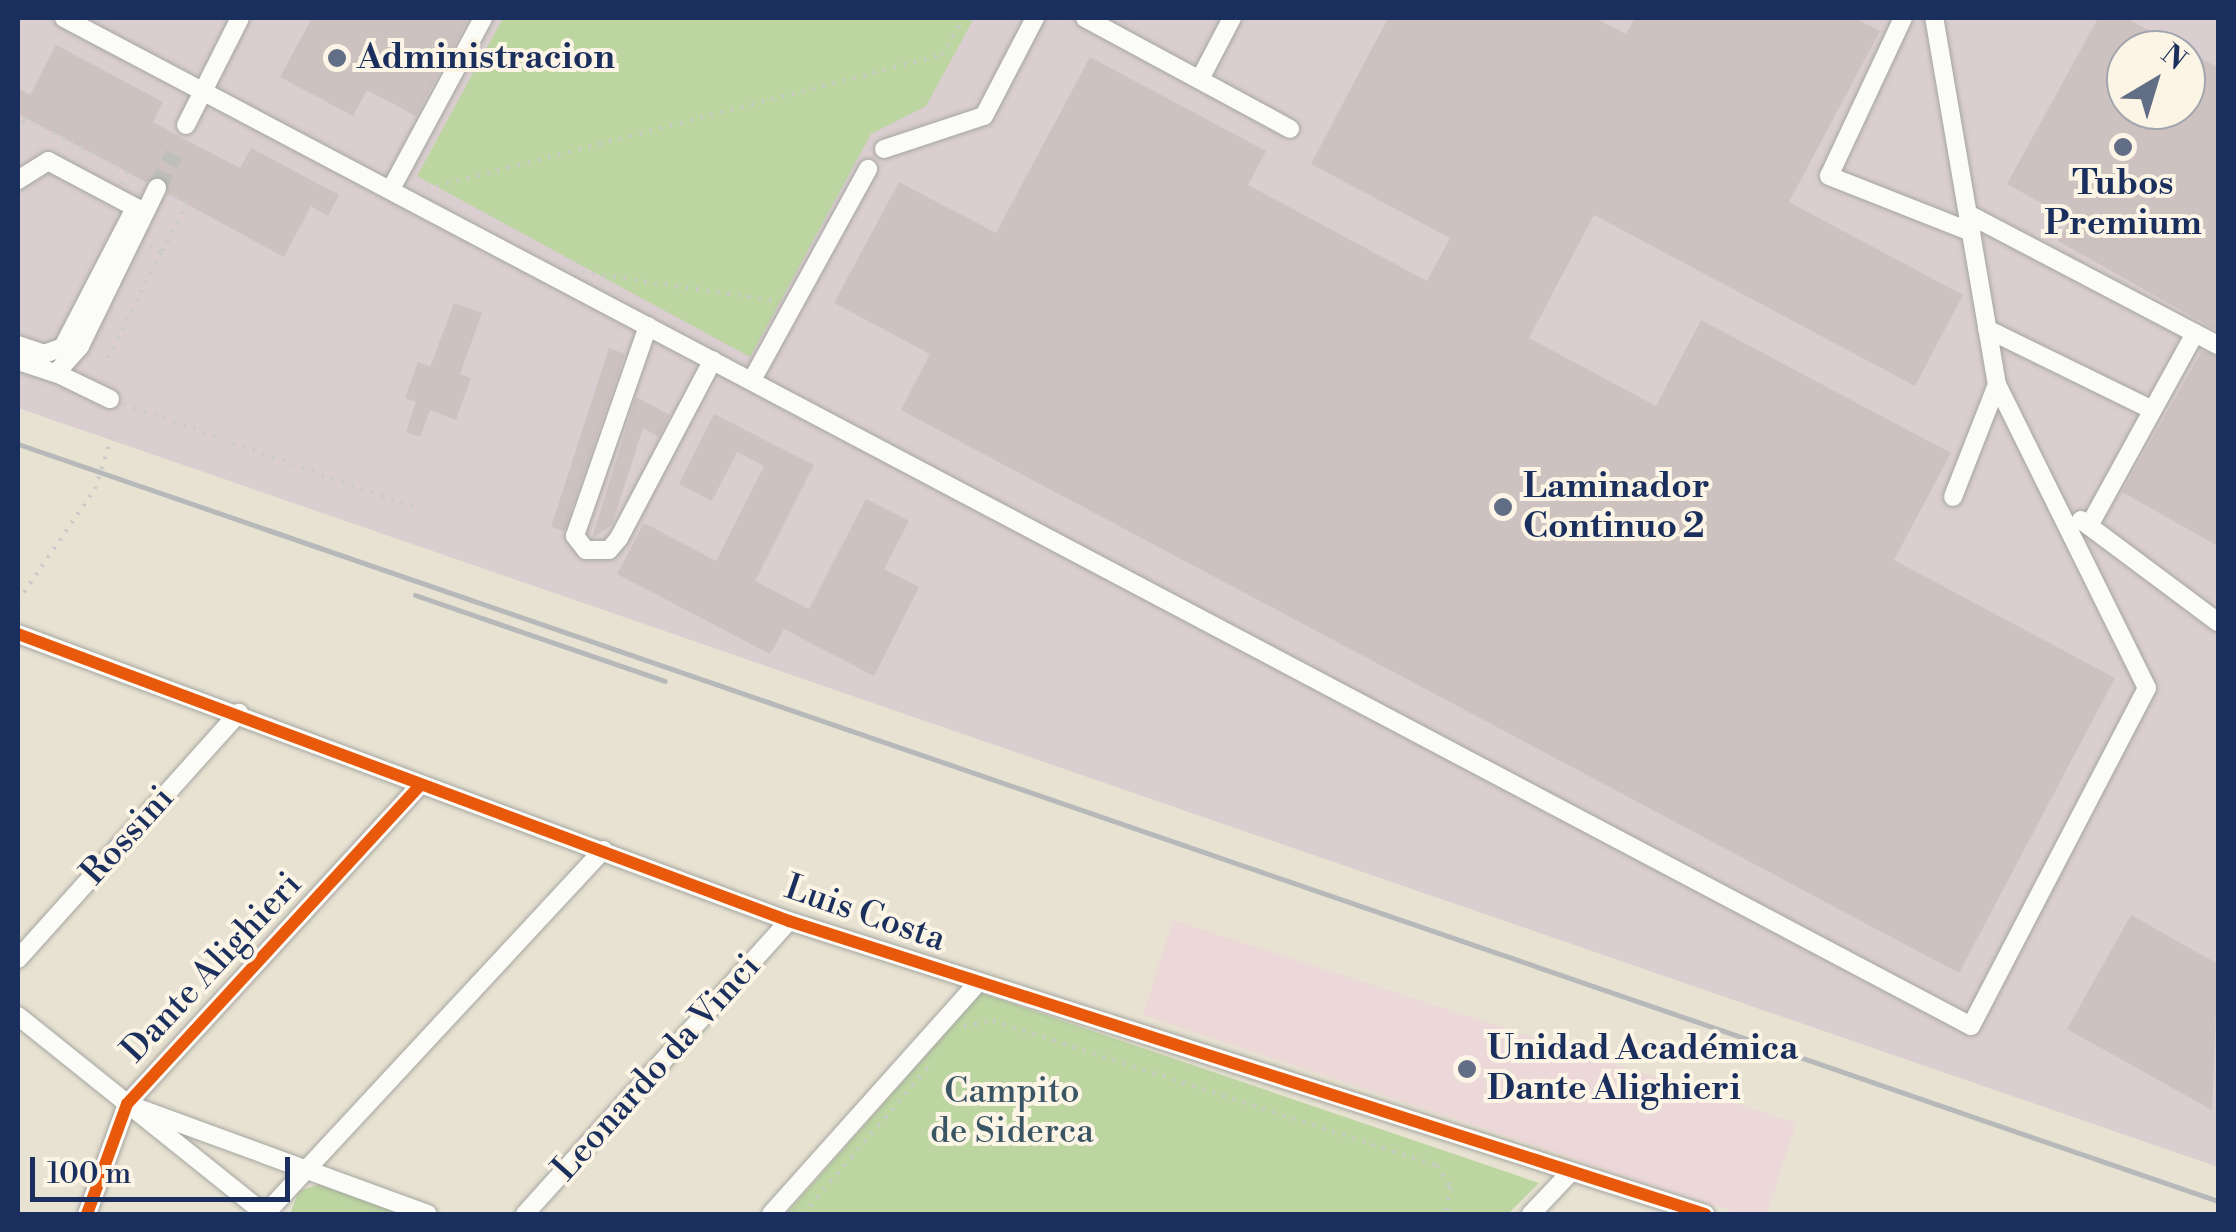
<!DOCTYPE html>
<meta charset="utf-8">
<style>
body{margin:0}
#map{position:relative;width:2236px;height:1232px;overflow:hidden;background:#e7e2d1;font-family:"Libre Bodoni",serif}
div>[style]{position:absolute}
.built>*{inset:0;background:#edd8d9}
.industrial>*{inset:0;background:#daced0}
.green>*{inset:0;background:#bcd5a1}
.building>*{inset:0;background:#cdc2bf}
.minor-tunnel>*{height:18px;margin-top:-9px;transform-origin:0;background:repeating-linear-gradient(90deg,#bebeba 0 18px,transparent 0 27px)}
.path>*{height:4px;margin-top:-2px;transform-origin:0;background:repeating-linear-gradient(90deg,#cbcbca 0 2.5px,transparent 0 10.5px)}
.roads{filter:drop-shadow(0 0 2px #a5a5a1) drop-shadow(0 0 2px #a5a5a1)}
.minor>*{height:18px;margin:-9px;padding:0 9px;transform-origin:9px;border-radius:9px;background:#fbfbf8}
.rail>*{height:5px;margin:-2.5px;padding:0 2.5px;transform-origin:2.5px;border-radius:2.5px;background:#b6b8ba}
.cycleway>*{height:12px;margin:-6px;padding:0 6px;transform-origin:6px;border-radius:6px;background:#e8590c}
.dots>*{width:28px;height:28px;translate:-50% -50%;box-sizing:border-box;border:5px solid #fcf5e5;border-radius:50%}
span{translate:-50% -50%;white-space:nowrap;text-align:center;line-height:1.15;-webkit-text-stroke:8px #fcf5e5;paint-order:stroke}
.poi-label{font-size:35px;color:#1b2f5e;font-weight:700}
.left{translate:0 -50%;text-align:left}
.street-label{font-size:35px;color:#1b2f5e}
.park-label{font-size:35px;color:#3a5665}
.frame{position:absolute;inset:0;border:20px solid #1b2f5e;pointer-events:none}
.north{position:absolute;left:2106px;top:30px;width:100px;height:100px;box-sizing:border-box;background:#fcf5e5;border:2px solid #a2a6af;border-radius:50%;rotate:38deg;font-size:28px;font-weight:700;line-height:40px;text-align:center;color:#1b2f5e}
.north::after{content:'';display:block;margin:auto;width:35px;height:45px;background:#626e86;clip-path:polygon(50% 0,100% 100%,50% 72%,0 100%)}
.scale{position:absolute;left:30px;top:1157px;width:260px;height:45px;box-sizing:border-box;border:5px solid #1b2f5e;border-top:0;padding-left:12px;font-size:30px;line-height:35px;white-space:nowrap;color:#1b2f5e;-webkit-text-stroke:8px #fcf5e5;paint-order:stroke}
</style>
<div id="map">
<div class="built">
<div style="clip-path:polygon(1173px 920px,1796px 1123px,1767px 1214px,1740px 1214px,1143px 1015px)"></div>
</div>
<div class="industrial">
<div style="clip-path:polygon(evenodd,18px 18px,2218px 18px,2218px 1167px,18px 408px,18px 18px,2126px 50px,2186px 50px,2186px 110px,2126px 110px,2126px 50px)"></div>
</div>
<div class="green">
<div style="clip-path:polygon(503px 18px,974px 18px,926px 106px,871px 134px,750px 357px,417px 176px)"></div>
<div style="clip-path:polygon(981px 993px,1539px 1183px,1508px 1214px,786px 1214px)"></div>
<div style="clip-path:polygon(320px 1184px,405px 1214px,290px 1214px,299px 1191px)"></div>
</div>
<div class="building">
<div style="clip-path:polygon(312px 18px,469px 18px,416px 116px,367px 90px,353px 116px,280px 77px)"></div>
<div style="clip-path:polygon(1388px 18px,1595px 18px,1626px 34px,1635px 18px,1855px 18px,1880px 31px,1789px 202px,1963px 295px,1915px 386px,1594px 215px,1529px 338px,1656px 406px,1701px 320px,1951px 453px,1894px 560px,2115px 678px,1959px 973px,901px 410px,930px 354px,834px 303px,899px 182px,996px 233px,1090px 57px,1266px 151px,1248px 185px,1427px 281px,1450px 238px,1311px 164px)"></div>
<div style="clip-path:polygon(2098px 18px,2126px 18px,2185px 50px,2126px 50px,2126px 110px,2186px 110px,2186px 50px,2218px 68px,2218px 331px,2058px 241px,2070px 219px,2007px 184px)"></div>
<div style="clip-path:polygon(56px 45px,163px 102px,153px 122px,182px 138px,240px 168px,251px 148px,339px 195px,328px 216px,311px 206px,284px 257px,168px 194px,163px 177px,146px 182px,18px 114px,18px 88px,30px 95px)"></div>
<div style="clip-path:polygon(454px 303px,482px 313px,460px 374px,471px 378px,456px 420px,430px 410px,420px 437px,406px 432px,416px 402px,405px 398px,418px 362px,430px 367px)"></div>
<div style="clip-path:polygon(609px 348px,625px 354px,564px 531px,551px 527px)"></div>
<div style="clip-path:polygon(2202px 351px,2218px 357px,2218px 546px,2122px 492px)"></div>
<div style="clip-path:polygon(636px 397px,670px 415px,658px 437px,643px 428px,612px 525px,592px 538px)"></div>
<div style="clip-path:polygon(714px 414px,814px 465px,755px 581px,809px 609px,866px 499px,909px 521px,884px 569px,919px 587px,874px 676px,784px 629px,770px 654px,617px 574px,644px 523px,716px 561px,764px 466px,737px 452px,712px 501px,679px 484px)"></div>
<div style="clip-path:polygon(2131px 915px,2218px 964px,2212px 1110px,2067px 1029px)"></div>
</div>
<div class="minor-tunnel">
<div style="left:157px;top:188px;width:38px;rotate:-63deg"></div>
</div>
<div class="path">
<div style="left:18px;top:132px;width:16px;rotate:-63deg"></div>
<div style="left:25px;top:118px;width:115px;rotate:27.9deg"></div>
<div style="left:127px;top:172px;width:13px;rotate:113deg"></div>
<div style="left:426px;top:189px;width:533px;rotate:-14.56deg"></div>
<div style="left:942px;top:55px;width:43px;rotate:-60.4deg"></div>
<div style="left:162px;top:251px;width:53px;rotate:-62deg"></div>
<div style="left:187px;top:204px;width:18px;rotate:-153deg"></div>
<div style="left:582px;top:272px;width:196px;rotate:8.5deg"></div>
<div style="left:108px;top:358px;width:119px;rotate:-63.4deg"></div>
<div style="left:161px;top:252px;width:16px;rotate:-150deg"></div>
<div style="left:124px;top:404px;width:315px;rotate:19.6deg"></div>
<div style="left:18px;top:601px;width:136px;rotate:-55.5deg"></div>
<div style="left:95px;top:489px;width:58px;rotate:-71.9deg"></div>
<div style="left:964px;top:1026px;width:29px;rotate:-10deg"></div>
<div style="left:993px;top:1021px;width:467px;rotate:18deg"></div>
<div style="left:1437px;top:1165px;width:26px;rotate:59deg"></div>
<div style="left:1450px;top:1187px;width:27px;rotate:98deg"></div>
<div style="left:803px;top:1214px;width:199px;rotate:-49.5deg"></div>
</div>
<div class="roads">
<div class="minor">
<div style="left:64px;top:18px;width:2157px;rotate:27.86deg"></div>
<div style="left:1971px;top:1026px;width:381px;rotate:-62.5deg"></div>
<div style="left:2147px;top:688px;width:338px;rotate:-116.3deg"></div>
<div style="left:1997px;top:385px;width:372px;rotate:-99.7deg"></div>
<div style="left:1085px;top:18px;width:233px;rotate:28.4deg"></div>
<div style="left:1903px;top:18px;width:174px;rotate:115.1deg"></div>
<div style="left:1829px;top:176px;width:153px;rotate:21.5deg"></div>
<div style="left:1200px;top:79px;width:69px;rotate:-62.3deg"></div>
<div style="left:186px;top:125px;width:120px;rotate:-63.2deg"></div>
<div style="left:884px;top:149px;width:105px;rotate:-18.3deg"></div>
<div style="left:984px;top:116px;width:110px;rotate:-62.5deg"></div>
<div style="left:18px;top:180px;width:36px;rotate:-32deg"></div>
<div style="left:48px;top:161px;width:106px;rotate:28deg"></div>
<div style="left:391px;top:189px;width:194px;rotate:-61.7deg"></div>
<div style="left:1968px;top:214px;width:282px;rotate:27.7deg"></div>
<div style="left:648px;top:326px;width:222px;rotate:109.2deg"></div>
<div style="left:575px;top:536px;width:18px;rotate:52deg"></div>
<div style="left:586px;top:550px;width:23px"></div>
<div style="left:609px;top:550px;width:16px;rotate:-50deg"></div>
<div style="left:619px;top:538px;width:201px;rotate:-62.2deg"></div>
<div style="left:1987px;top:329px;width:184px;rotate:26.1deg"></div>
<div style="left:18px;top:345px;width:28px;rotate:19deg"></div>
<div style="left:44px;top:354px;width:20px;rotate:-20deg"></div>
<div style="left:63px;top:347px;width:157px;rotate:-62.6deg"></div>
<div style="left:18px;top:361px;width:40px;rotate:18deg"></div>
<div style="left:56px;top:373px;width:36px;rotate:-48deg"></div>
<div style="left:80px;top:346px;width:176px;rotate:-64deg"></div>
<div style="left:56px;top:373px;width:60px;rotate:25.7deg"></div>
<div style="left:752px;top:380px;width:241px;rotate:-61.2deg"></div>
<div style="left:1953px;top:497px;width:120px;rotate:-68.6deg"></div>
<div style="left:2081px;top:520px;width:171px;rotate:36.7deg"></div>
<div style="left:2089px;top:526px;width:220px;rotate:-61.2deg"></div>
<div style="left:18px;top:634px;width:823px;rotate:20.42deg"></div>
<div style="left:789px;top:921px;width:962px;rotate:17.74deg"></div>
<div style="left:18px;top:959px;width:331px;rotate:-48.1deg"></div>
<div style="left:18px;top:1016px;width:317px;rotate:38.7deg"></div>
<div style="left:127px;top:1104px;width:320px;rotate:20.1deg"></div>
<div style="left:87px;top:1214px;width:117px;rotate:-70deg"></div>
<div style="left:127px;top:1104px;width:433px;rotate:-47.4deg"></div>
<div style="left:265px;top:1214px;width:497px;rotate:-47.1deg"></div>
<div style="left:525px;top:1214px;width:394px;rotate:-48deg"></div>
<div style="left:771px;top:1214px;width:309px;rotate:-48.2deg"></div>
<div style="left:1531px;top:1214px;width:54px;rotate:-46.5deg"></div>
</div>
</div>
<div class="rail">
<div style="left:18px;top:444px;width:2327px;rotate:18.99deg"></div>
<div style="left:415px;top:595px;width:264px;rotate:19deg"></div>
</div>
<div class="cycleway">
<div style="left:18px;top:634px;width:823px;rotate:20.42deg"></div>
<div style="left:789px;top:921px;width:962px;rotate:17.74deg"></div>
<div style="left:87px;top:1214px;width:117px;rotate:-70deg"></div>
<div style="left:127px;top:1104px;width:433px;rotate:-47.4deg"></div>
</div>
<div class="dots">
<div style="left:337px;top:58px;background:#626e86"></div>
<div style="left:2123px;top:147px;background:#626e86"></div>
<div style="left:1503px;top:507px;background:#626e86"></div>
<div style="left:1467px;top:1069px;background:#626e86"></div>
</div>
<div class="poi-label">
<span class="left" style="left:357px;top:58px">Administracion</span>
<span style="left:2123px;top:204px">Tubos<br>Premium</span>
<span class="left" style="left:1523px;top:507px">Laminador<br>Continuo 2</span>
<span class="left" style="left:1487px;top:1069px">Unidad Académica<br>Dante Alighieri</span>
</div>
<div class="street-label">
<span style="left:128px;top:836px;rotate:-48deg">Rossini</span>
<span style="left:865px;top:914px;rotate:19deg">Luis Costa</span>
<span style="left:212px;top:968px;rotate:-47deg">Dante Alighieri</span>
<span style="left:657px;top:1068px;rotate:-48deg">Leonardo da Vinci</span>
</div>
<div class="park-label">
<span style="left:1012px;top:1112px">Campito<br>de Siderca</span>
</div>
<div class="frame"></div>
<div class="north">N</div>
<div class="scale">100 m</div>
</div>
